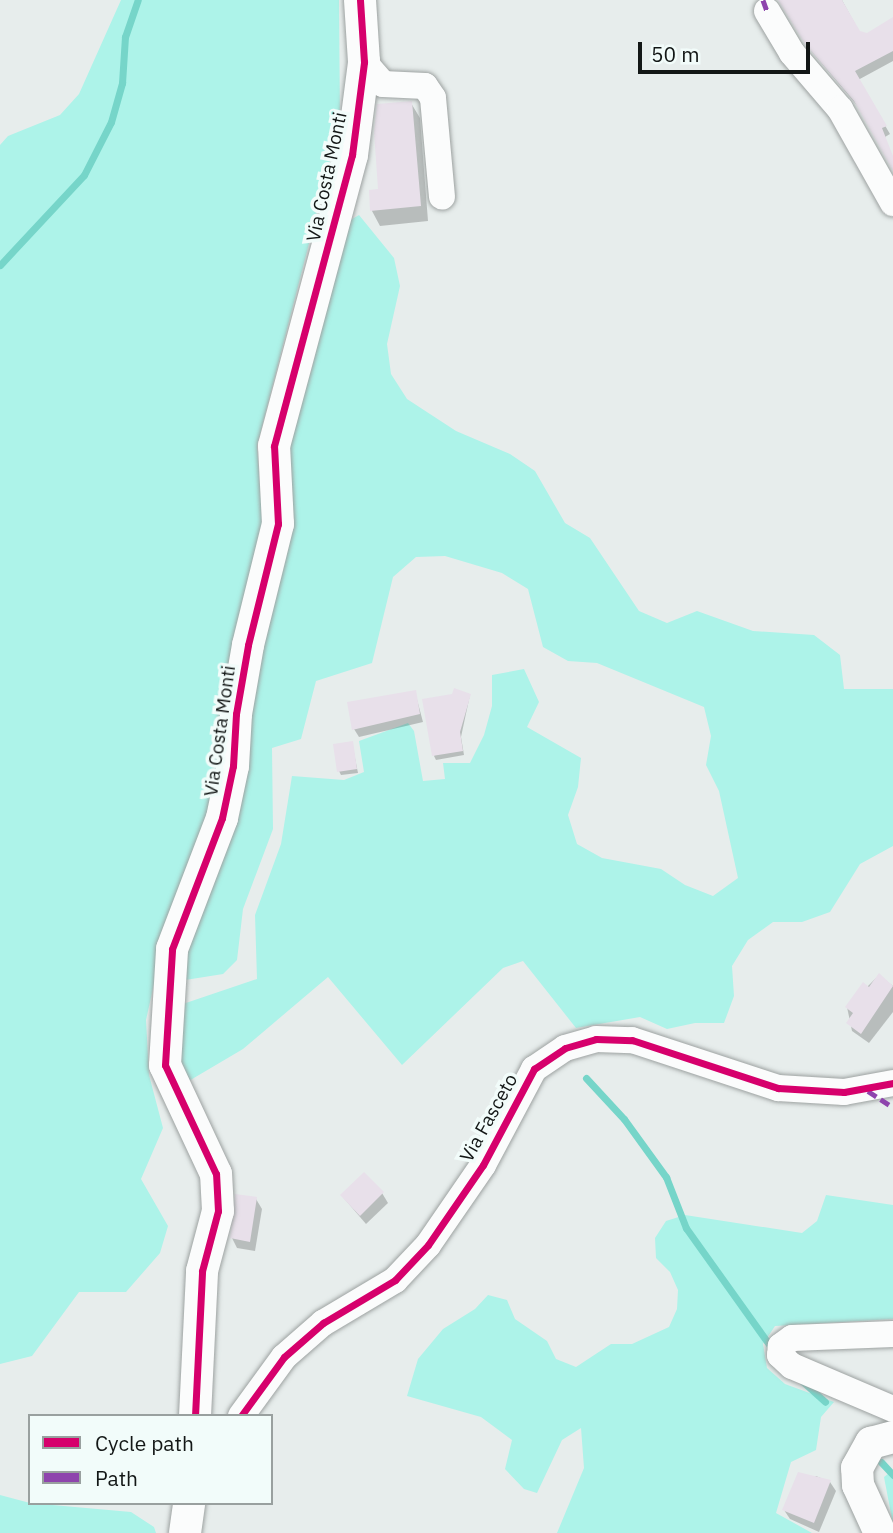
<!DOCTYPE html>
<style>
body{margin:0}
#map{position:relative;width:893px;height:1533px;overflow:hidden;background:#e7edec;font-family:"IBM Plex Sans",sans-serif}
div>[style]{position:absolute}
.green>*{inset:0;background:#adf3e9}
.shadow>*{inset:0;background:#0003}
.stream>*{height:7px;margin:-3.5px;padding:0 3.5px;transform-origin:3.5px;border-radius:3.5px;background:#76d5c9}
.building>*{inset:0;background:#e8e0ea}
.roads{filter:drop-shadow(0 0 2px #9da2a1) drop-shadow(0 0 2px #9da2a1)}
.minor>*{height:26px;margin:-13px;padding:0 13px;transform-origin:13px;border-radius:13px;background:#fbfcfc}
.tertiary>*{height:32px;margin:-16px;padding:0 16px;transform-origin:16px;border-radius:16px;background:#fbfcfc}
.quiet>*{height:5px;margin-top:-2.5px;transform-origin:0;background:repeating-linear-gradient(90deg,#8e44ad 0 10px,transparent 0 15px)}
.cycleway>*{height:7px;margin:-3.5px;padding:0 3.5px;transform-origin:3.5px;border-radius:3.5px;background:#d6006c}
span{translate:-50% -50%;white-space:nowrap;text-align:center;line-height:1.15;-webkit-text-stroke:7px #f2fcfa;paint-order:stroke}
.street-label{font-size:19px;color:#131716}
.legend{position:absolute;left:28px;top:1414px;width:245px;height:91px;box-sizing:border-box;background:#f2fcfa;border:2px solid #99a09f;margin:0;padding:9px 12px;list-style:none;font-size:21px;color:#131716}
.legend li{display:flex;align-items:center;gap:14px;height:35px}
.legend b{width:35px;border:2px solid #99a09f}
.scale{position:absolute;left:638px;top:42px;width:172px;height:32px;box-sizing:border-box;border:4px solid #131716;border-top:0;padding-left:9px;font-size:21px;line-height:24px;white-space:nowrap;color:#131716;-webkit-text-stroke:5px #f2fcfa;paint-order:stroke}
</style>
<div id="map">
<div class="green">
<div style="clip-path:polygon(121px 0,339px 0,340px 123px,257px 446px,263px 527px,225px 768px,163px 944px,146px 1020px,149px 1075px,163px 1128px,141px 1179px,168px 1226px,160px 1253px,126px 1292px,79px 1292px,32px 1356px,0 1364px,0 145px,8px 136px,60px 115px,79px 94px)"></div>
<div style="clip-path:polygon(359px 215px,394px 258px,400px 286px,387px 344px,391px 374px,407px 399px,456px 431px,510px 454px,535px 471px,565px 523px,590px 538px,639px 611px,667px 623px,697px 611px,753px 631px,814px 635px,840px 655px,844px 689px,893px 689px,893px 846px,860px 864px,830px 912px,802px 922px,773px 922px,748px 940px,732px 966px,734px 996px,724px 1023px,695px 1023px,667px 1029px,640px 1017px,576px 1028px,523px 961px,503px 968px,402px 1065px,328px 977px,243px 1049px,182px 1085px,174px 1007px,257px 979px,255px 915px,281px 844px,292px 776px,344px 780px,364px 772px,359px 741px,408px 723px,414px 731px,423px 781px,445px 779px,443px 763px,470px 763px,484px 735px,492px 706px,492px 675px,524px 669px,539px 702px,527px 727px,581px 758px,578px 787px,568px 815px,577px 844px,602px 858px,661px 869px,685px 885px,713px 896px,738px 878px,719px 791px,706px 765px,711px 736px,704px 707px,597px 663px,568px 661px,543px 647px,528px 589px,502px 573px,445px 556px,416px 557px,393px 577px,372px 663px,316px 681px,301px 739px,272px 748px,273px 829px,243px 909px,237px 960px,223px 974px,179px 981px,247px 719px,287px 439px,311px 372px,347px 222px)"></div>
<div style="clip-path:polygon(826px 1195px,893px 1205px,893px 1319px,775px 1326px,763px 1344px,767px 1368px,785px 1384px,834px 1402px,821px 1417px,816px 1450px,791px 1462px,776px 1513px,812px 1533px,557px 1533px,584px 1468px,581px 1428px,562px 1440px,537px 1493px,524px 1489px,505px 1469px,512px 1440px,481px 1417px,407px 1396px,418px 1359px,443px 1329px,475px 1309px,488px 1295px,507px 1300px,515px 1319px,547px 1341px,556px 1359px,576px 1367px,611px 1344px,632px 1344px,669px 1327px,677px 1309px,678px 1290px,670px 1272px,656px 1258px,655px 1238px,666px 1221px,685px 1215px,802px 1233px,817px 1221px)"></div>
<div style="clip-path:polygon(893px 1470px,893px 1524px,884px 1477px)"></div>
<div style="clip-path:polygon(0 1495px,30px 1503px,131px 1512px,154px 1527px,156px 1533px,0 1533px)"></div>
</div>
<div class="shadow">
<div style="clip-path:polygon(779px 0,842px 0,860px 33px,867px 35px,893px 19px,893px 61px,858px 80px,890px 134px,885px 137px,893px 163px,860px 109px,812px 52px)"></div>
<div style="clip-path:polygon(411px 103px,420px 118px,428px 221px,380px 226px,372px 211px,371px 192px,380px 191px)"></div>
<div style="clip-path:polygon(415px 692px,423px 722px,359px 737px,354px 729px)"></div>
<div style="clip-path:polygon(470px 695px,461px 737px,464px 755px,436px 760px,434px 756px)"></div>
<div style="clip-path:polygon(352px 743px,358px 773px,341px 775px,339px 771px)"></div>
<div style="clip-path:polygon(879px 975px,893px 986px,893px 1012px,869px 1043px,852px 1031px,847px 1007px)"></div>
<div style="clip-path:polygon(382px 1193px,388px 1203px,366px 1224px,342px 1196px)"></div>
<div style="clip-path:polygon(256px 1199px,262px 1209px,255px 1251px,237px 1248px,232px 1238px)"></div>
<div style="clip-path:polygon(816px 1476px,830px 1482px,836px 1491px,819px 1532px,790px 1519px,784px 1510px)"></div>
</div>
<div class="stream">
<div style="left:0;top:265px;width:123px;rotate:-47deg"></div>
<div style="left:84px;top:175px;width:59px;rotate:-63deg"></div>
<div style="left:111px;top:122px;width:41px;rotate:-74.2deg"></div>
<div style="left:122px;top:83px;width:46px;rotate:-86.3deg"></div>
<div style="left:125px;top:37px;width:39px;rotate:-71deg"></div>
<div style="left:586px;top:1078px;width:56px;rotate:47.2deg"></div>
<div style="left:624px;top:1119px;width:72px;rotate:54.1deg"></div>
<div style="left:666px;top:1177px;width:55px;rotate:68.6deg"></div>
<div style="left:686px;top:1228px;width:150px;rotate:54.5deg"></div>
<div style="left:802px;top:1381px;width:31px;rotate:42deg"></div>
<div style="left:881px;top:1462px;width:18px;rotate:47deg"></div>
</div>
<div class="building">
<div style="clip-path:polygon(778px 0,842px 0,860px 31px,867px 33px,893px 17px,893px 51px,855px 71px,887px 126px,882px 128px,893px 156px,893px 171px,854px 101px,805px 44px)"></div>
<div style="clip-path:polygon(412px 101px,421px 206px,370px 211px,369px 190px,378px 189px,374px 132px,377px 104px)"></div>
<div style="clip-path:polygon(454px 688px,471px 694px,460px 732px,463px 751px,432px 756px,422px 699px,452px 694px)"></div>
<div style="clip-path:polygon(416px 690px,420px 714px,352px 730px,347px 702px)"></div>
<div style="clip-path:polygon(353px 741px,357px 769px,337px 772px,333px 744px)"></div>
<div style="clip-path:polygon(879px 973px,893px 986px,861px 1034px,846px 1023px,853px 1013px,845px 1007px,863px 982px,869px 987px)"></div>
<div style="clip-path:polygon(364px 1172px,384px 1192px,360px 1216px,340px 1195px)"></div>
<div style="clip-path:polygon(235px 1194px,257px 1197px,250px 1242px,230px 1238px)"></div>
<div style="clip-path:polygon(798px 1472px,831px 1480px,814px 1523px,782px 1510px)"></div>
</div>
<div class="roads">
<div class="minor">
<div style="left:767px;top:11px;width:49px;rotate:59.2deg"></div>
<div style="left:792px;top:53px;width:74px;rotate:49.4deg"></div>
<div style="left:840px;top:109px;width:108px;rotate:60.6deg"></div>
<div style="left:364px;top:62px;width:29px;rotate:49deg"></div>
<div style="left:383px;top:84px;width:42px;rotate:2.7deg"></div>
<div style="left:425px;top:86px;width:14px;rotate:56deg"></div>
<div style="left:433px;top:98px;width:99px;rotate:84.8deg"></div>
<div style="left:893px;top:1334px;width:101px;rotate:177.7deg"></div>
<div style="left:792px;top:1338px;width:14px;rotate:144deg"></div>
<div style="left:781px;top:1346px;width:9px;rotate:96deg"></div>
<div style="left:780px;top:1355px;width:16px;rotate:43deg"></div>
<div style="left:792px;top:1366px;width:110px;rotate:23.1deg"></div>
<div style="left:241px;top:1416px;width:73px;rotate:-53.9deg"></div>
<div style="left:284px;top:1357px;width:52px;rotate:-41.1deg"></div>
<div style="left:323px;top:1323px;width:84px;rotate:-30.8deg"></div>
<div style="left:395px;top:1280px;width:48px;rotate:-46.7deg"></div>
<div style="left:428px;top:1245px;width:97px;rotate:-55.5deg"></div>
<div style="left:483px;top:1165px;width:109px;rotate:-62deg"></div>
<div style="left:534px;top:1069px;width:37px;rotate:-34deg"></div>
<div style="left:565px;top:1048px;width:32px;rotate:-16deg"></div>
<div style="left:596px;top:1039px;width:36px;rotate:2deg"></div>
<div style="left:632px;top:1040px;width:154px;rotate:18.2deg"></div>
<div style="left:778px;top:1088px;width:66px;rotate:3.5deg"></div>
<div style="left:844px;top:1092px;width:50px;rotate:-10.4deg"></div>
</div>
<div class="tertiary">
<div style="left:195px;top:1416px;width:145px;rotate:-87.2deg"></div>
<div style="left:202px;top:1271px;width:62px;rotate:-75.1deg"></div>
<div style="left:218px;top:1211px;width:37px;rotate:-93deg"></div>
<div style="left:216px;top:1174px;width:120px;rotate:-115.1deg"></div>
<div style="left:165px;top:1065px;width:116px;rotate:-86.5deg"></div>
<div style="left:172px;top:949px;width:140px;rotate:-69.1deg"></div>
<div style="left:222px;top:818px;width:53px;rotate:-78.1deg"></div>
<div style="left:233px;top:766px;width:52px;rotate:-86.7deg"></div>
<div style="left:236px;top:714px;width:70px;rotate:-80.1deg"></div>
<div style="left:248px;top:645px;width:125px;rotate:-76.1deg"></div>
<div style="left:278px;top:524px;width:78px;rotate:-92.9deg"></div>
<div style="left:274px;top:446px;width:301px;rotate:-75deg"></div>
<div style="left:352px;top:155px;width:94px;rotate:-82.6deg"></div>
<div style="left:364px;top:62px;width:62px;rotate:-93.7deg"></div>
<div style="left:185px;top:1533px;width:30px;rotate:-82deg"></div>
<div style="left:880px;top:1533px;width:53px;rotate:-114.6deg"></div>
<div style="left:858px;top:1485px;width:17px;rotate:-93deg"></div>
<div style="left:857px;top:1468px;width:29px;rotate:-61deg"></div>
<div style="left:871px;top:1443px;width:23px;rotate:-15deg"></div>
</div>
</div>
<div class="quiet">
<div style="left:763px;top:0;width:12px;rotate:70deg"></div>
<div style="left:868px;top:1091px;width:30px;rotate:33deg"></div>
</div>
<div class="cycleway">
<div style="left:195px;top:1416px;width:145px;rotate:-87.2deg"></div>
<div style="left:202px;top:1271px;width:62px;rotate:-75.1deg"></div>
<div style="left:218px;top:1211px;width:37px;rotate:-93deg"></div>
<div style="left:216px;top:1174px;width:120px;rotate:-115.1deg"></div>
<div style="left:165px;top:1065px;width:116px;rotate:-86.5deg"></div>
<div style="left:172px;top:949px;width:140px;rotate:-69.1deg"></div>
<div style="left:222px;top:818px;width:53px;rotate:-78.1deg"></div>
<div style="left:233px;top:766px;width:52px;rotate:-86.7deg"></div>
<div style="left:236px;top:714px;width:70px;rotate:-80.1deg"></div>
<div style="left:248px;top:645px;width:125px;rotate:-76.1deg"></div>
<div style="left:278px;top:524px;width:78px;rotate:-92.9deg"></div>
<div style="left:274px;top:446px;width:301px;rotate:-75deg"></div>
<div style="left:352px;top:155px;width:94px;rotate:-82.6deg"></div>
<div style="left:364px;top:62px;width:62px;rotate:-93.7deg"></div>
<div style="left:241px;top:1416px;width:73px;rotate:-53.9deg"></div>
<div style="left:284px;top:1357px;width:52px;rotate:-41.1deg"></div>
<div style="left:323px;top:1323px;width:84px;rotate:-30.8deg"></div>
<div style="left:395px;top:1280px;width:48px;rotate:-46.7deg"></div>
<div style="left:428px;top:1245px;width:97px;rotate:-55.5deg"></div>
<div style="left:483px;top:1165px;width:109px;rotate:-62deg"></div>
<div style="left:534px;top:1069px;width:37px;rotate:-34deg"></div>
<div style="left:565px;top:1048px;width:32px;rotate:-16deg"></div>
<div style="left:596px;top:1039px;width:36px;rotate:2deg"></div>
<div style="left:632px;top:1040px;width:154px;rotate:18.2deg"></div>
<div style="left:778px;top:1088px;width:66px;rotate:3.5deg"></div>
<div style="left:844px;top:1092px;width:50px;rotate:-10.4deg"></div>
</div>
<div class="street-label">
<span style="left:327px;top:177px;rotate:-78deg">Via Costa Monti</span>
<span style="left:220px;top:731px;rotate:-82deg">Via Costa Monti</span>
<span style="left:489px;top:1118px;rotate:-61deg">Via Fasceto</span>
</div>
<ul class="legend">
<li><b style="height:9px;background:#d6006c"></b>Cycle path</li>
<li><b style="height:9px;background:#8e44ad"></b>Path</li>
</ul>
<div class="scale">50 m</div>
</div>
